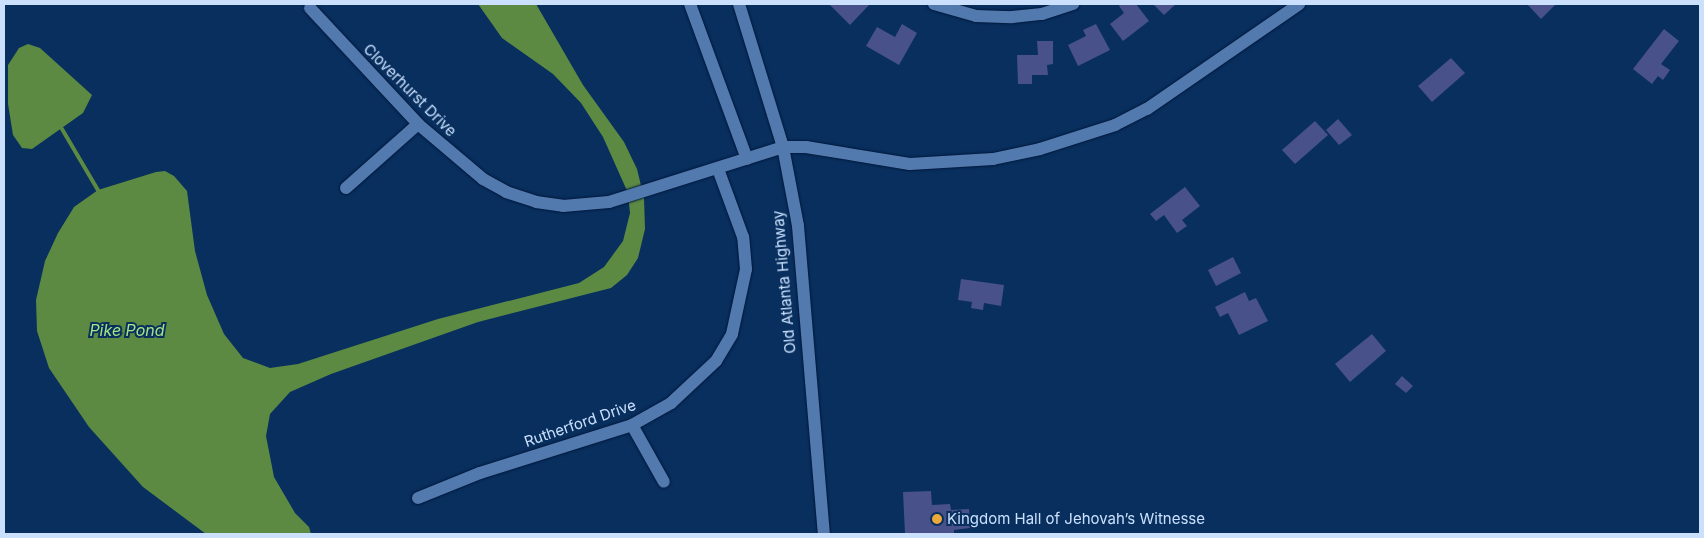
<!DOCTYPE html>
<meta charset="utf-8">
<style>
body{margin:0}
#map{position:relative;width:1704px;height:538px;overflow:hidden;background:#082f5e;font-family:Inter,sans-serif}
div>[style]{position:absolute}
.water>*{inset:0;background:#5c8a43}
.stream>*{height:4px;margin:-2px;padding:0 2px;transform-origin:2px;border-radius:2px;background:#5c8a43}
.building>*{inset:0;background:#485189}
.roads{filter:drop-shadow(0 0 1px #001739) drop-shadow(0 0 1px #001739)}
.minor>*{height:12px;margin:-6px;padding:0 6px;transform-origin:6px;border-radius:6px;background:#527aaf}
.dots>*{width:14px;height:14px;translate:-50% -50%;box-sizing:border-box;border:2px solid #082f5e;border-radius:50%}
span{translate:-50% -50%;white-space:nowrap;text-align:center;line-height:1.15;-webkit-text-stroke:4px #082f5e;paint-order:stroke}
.street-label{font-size:15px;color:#cae0fd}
.poi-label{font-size:15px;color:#cae0fd}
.left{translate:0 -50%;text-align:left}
.water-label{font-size:16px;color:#a4e484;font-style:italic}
.frame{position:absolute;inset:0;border:5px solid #cae0fd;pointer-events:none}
</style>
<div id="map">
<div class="water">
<div style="clip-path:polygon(478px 4px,536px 4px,583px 85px,624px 142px,637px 169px,644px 198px,645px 229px,638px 258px,627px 275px,611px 288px,478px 322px,331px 374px,290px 392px,270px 414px,266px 436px,274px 477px,295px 513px,309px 527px,311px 534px,206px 534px,143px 487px,89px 427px,49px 368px,37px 331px,36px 300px,45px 261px,58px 233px,74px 207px,98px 190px,156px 172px,165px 171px,174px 176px,187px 191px,195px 251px,207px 295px,224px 334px,243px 358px,270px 368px,298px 364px,438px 319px,579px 283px,604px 267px,623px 241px,630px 213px,628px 193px,603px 137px,581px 103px,553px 74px,502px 38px)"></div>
<div style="clip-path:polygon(28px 44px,40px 48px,92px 95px,83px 113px,32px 149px,22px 148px,13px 135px,8px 104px,8px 65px,19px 48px)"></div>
</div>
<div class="stream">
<div style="left:62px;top:129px;width:71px;rotate:59.5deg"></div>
</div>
<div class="building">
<div style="clip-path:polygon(829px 4px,868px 4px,869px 5px,850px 25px)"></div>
<div style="clip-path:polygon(1121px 4px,1136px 4px,1149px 21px,1123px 41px,1110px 24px,1124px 13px,1119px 6px)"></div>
<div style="clip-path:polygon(1153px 4px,1176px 4px,1164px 15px)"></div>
<div style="clip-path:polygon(1527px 4px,1556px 4px,1541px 19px)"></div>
<div style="clip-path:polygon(902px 24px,917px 33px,899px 65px,866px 46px,877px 27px,895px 37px)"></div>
<div style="clip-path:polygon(1096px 24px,1110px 50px,1078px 66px,1068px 45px,1086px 36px,1083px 30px)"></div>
<div style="clip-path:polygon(1664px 29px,1679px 41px,1661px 64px,1670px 70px,1663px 80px,1658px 76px,1652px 84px,1633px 69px)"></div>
<div style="clip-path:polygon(1037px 41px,1053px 41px,1053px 64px,1047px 65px,1048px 75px,1032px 75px,1032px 84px,1018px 84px,1017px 55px,1038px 55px)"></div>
<div style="clip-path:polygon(1451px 58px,1465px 73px,1432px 102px,1418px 86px)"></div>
<div style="clip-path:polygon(1338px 119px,1352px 135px,1339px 145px,1326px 130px)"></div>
<div style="clip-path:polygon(1315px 121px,1328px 135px,1295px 164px,1282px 150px)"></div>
<div style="clip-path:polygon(1185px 187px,1200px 206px,1182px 220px,1187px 226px,1177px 233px,1164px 215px,1156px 221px,1150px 214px)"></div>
<div style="clip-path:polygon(1233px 257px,1241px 273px,1216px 286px,1208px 270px)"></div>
<div style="clip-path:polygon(961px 279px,1004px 285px,1001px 306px,984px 303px,983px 310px,971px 308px,972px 302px,958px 300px)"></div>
<div style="clip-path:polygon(1245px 292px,1249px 301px,1256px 298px,1268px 321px,1239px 335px,1228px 313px,1220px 317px,1215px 307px)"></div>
<div style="clip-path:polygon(1372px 334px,1386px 351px,1350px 382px,1335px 364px)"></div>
<div style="clip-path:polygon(1402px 376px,1413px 386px,1406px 393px,1395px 384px)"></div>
<div style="clip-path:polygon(931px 491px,932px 505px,950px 504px,951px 510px,969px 509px,970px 528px,954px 530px,954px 534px,905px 534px,903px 492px)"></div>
</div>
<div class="roads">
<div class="minor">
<div style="left:690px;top:4px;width:165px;rotate:69.8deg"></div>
<div style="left:739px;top:4px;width:150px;rotate:72.9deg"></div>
<div style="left:783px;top:147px;width:80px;rotate:79.2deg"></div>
<div style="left:798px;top:226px;width:309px;rotate:85.2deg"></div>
<div style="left:934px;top:4px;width:44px;rotate:15.9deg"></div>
<div style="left:976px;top:16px;width:36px;rotate:2deg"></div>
<div style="left:1012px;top:17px;width:30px;rotate:-6deg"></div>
<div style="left:1042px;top:14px;width:33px;rotate:-18deg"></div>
<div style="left:310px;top:8px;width:158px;rotate:47deg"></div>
<div style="left:418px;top:124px;width:85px;rotate:40.2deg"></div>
<div style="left:483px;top:179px;width:26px;rotate:29deg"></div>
<div style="left:506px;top:192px;width:32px;rotate:18deg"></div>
<div style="left:536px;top:202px;width:27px;rotate:8deg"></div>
<div style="left:563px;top:206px;width:46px;rotate:-5deg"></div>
<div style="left:609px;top:202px;width:182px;rotate:-17.5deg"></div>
<div style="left:783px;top:147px;width:23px"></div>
<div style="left:806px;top:147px;width:105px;rotate:9.3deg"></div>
<div style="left:910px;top:164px;width:83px;rotate:-3.4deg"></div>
<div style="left:993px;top:159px;width:48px;rotate:-12deg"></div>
<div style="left:1040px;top:149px;width:79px;rotate:-17.7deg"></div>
<div style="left:1115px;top:125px;width:36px;rotate:-27deg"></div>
<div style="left:1147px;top:109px;width:185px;rotate:-34.6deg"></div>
<div style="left:346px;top:188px;width:96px;rotate:-41.6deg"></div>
<div style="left:632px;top:425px;width:65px;rotate:60.7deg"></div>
<div style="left:418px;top:498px;width:67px;rotate:-22deg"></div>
<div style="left:480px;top:473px;width:159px;rotate:-17.5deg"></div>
<div style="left:632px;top:425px;width:45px;rotate:-29.4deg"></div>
<div style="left:671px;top:403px;width:62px;rotate:-43deg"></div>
<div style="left:716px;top:361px;width:31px;rotate:-59deg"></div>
<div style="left:732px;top:334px;width:66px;rotate:-77.8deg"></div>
<div style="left:746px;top:269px;width:32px;rotate:-95deg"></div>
<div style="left:743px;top:237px;width:72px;rotate:-110.2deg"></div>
</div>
</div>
<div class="dots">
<div style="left:937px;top:519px;background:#eca93a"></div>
</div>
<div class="street-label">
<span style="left:410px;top:90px;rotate:45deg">Cloverhurst Drive</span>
<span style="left:784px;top:282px;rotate:-95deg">Old Atlanta Highway</span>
<span style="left:580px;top:423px;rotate:-19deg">Rutherford Drive</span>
</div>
<div class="poi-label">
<span class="left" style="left:947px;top:519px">Kingdom Hall of Jehovah’s Witnesse</span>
</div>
<div class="water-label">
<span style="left:127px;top:330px">Pike Pond</span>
</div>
<div class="frame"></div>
</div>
